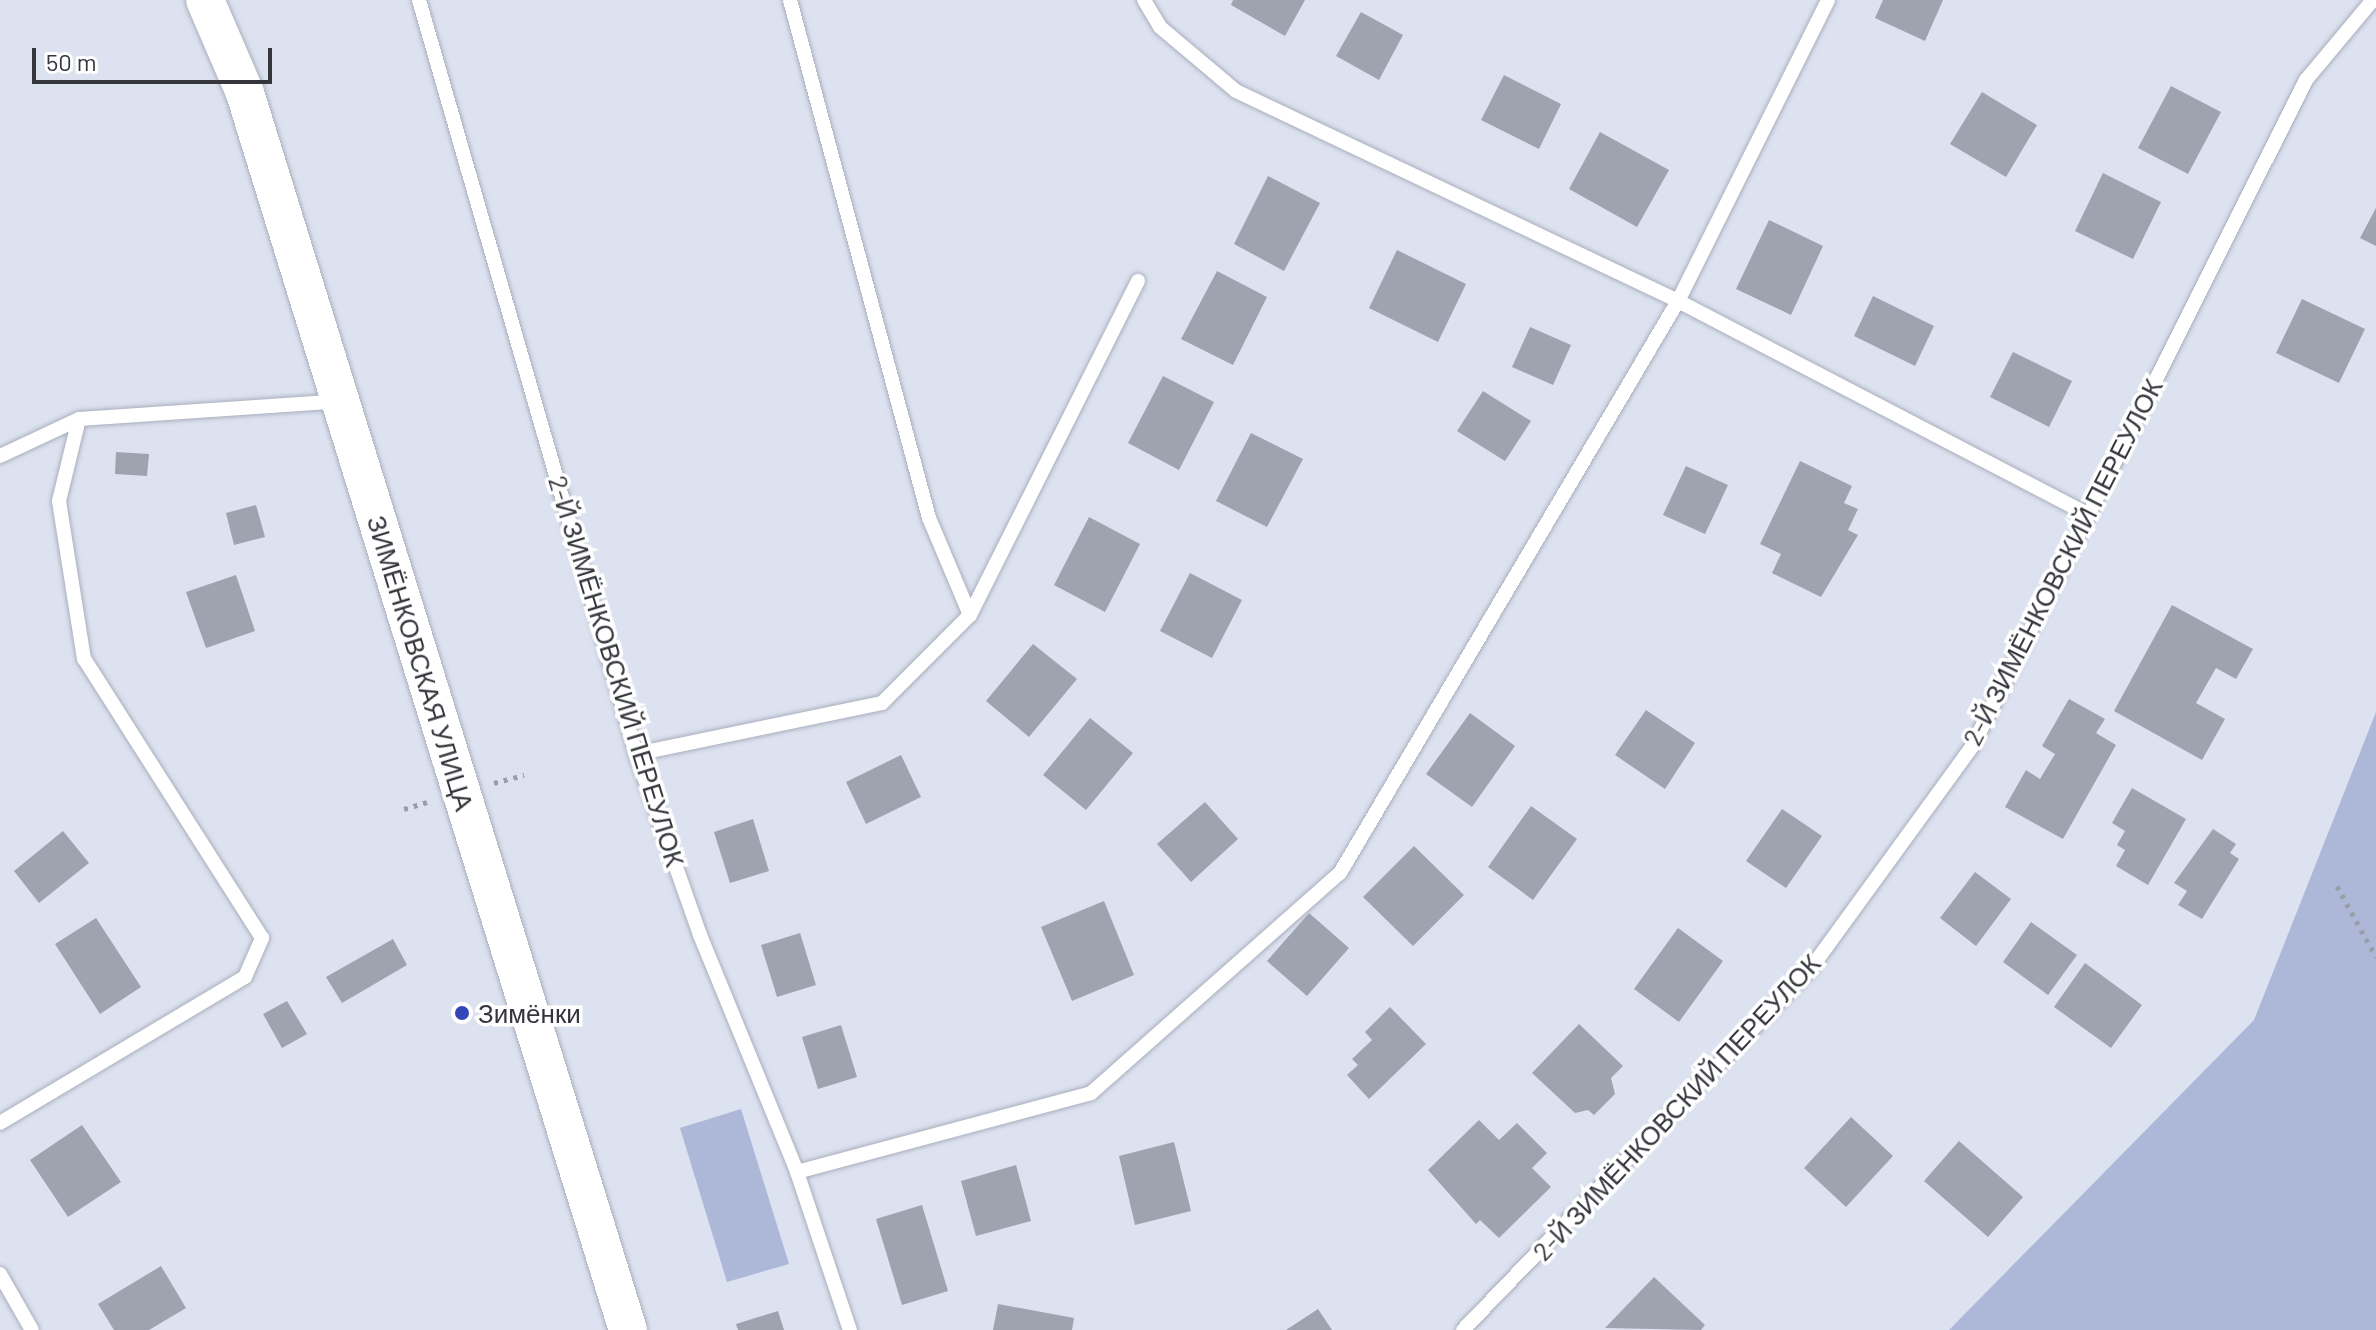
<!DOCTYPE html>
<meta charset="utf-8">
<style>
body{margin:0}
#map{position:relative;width:2376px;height:1330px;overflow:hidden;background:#dde2f0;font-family:Barlow,sans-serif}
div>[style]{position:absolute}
.green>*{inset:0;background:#adb8d9}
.building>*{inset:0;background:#9ea3b0}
.path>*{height:5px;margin-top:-2.5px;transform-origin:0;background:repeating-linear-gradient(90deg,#9a9ea9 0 4px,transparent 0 10px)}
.roads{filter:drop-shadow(0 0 2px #a9aebc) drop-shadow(0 0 2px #a9aebc)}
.lane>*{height:14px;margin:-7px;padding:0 7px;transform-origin:7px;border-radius:7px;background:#fff}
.secondary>*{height:38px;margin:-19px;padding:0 19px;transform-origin:19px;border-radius:19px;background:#fff}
.dots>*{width:22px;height:22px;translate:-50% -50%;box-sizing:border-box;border:4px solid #fff;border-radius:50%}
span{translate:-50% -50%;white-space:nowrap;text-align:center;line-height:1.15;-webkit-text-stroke:7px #fff;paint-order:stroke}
.street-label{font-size:26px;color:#34363c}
.poi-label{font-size:26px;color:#34363c}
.left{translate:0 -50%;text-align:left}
.scale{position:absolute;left:32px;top:48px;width:240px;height:36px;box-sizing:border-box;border:4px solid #34363c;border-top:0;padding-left:10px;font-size:24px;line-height:28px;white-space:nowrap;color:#34363c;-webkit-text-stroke:6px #fff;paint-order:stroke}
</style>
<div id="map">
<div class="green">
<div style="clip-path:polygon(2376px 712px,2376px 1330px,1949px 1330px,2254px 1020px)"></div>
<div style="clip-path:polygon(741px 1109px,789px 1264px,727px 1282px,680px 1128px)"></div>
</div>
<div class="building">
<div style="clip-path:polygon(1233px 0,1305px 0,1285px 36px,1231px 5px)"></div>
<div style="clip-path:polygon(1883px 0,1943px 0,1925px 41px,1875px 18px)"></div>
<div style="clip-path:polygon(1361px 12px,1403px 35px,1379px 80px,1336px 56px)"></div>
<div style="clip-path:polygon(1504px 75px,1561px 104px,1539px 149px,1481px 120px)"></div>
<div style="clip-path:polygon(2171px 86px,2221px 112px,2188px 174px,2138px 148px)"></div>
<div style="clip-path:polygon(1982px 92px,2037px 125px,2006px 177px,1950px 144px)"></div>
<div style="clip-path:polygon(1600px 132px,1669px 170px,1637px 227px,1569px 189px)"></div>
<div style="clip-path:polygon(2103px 173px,2161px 202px,2133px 259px,2075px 231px)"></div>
<div style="clip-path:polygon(1268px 176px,1320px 203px,1284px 271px,1234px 244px)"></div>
<div style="clip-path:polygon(2376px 208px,2376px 246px,2360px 238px)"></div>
<div style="clip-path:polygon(1769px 220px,1823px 246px,1791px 315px,1736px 289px)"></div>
<div style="clip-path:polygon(1397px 250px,1466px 284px,1438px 342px,1369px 308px)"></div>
<div style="clip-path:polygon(1217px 271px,1267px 297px,1233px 365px,1181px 339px)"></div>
<div style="clip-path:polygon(1873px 296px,1934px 326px,1915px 366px,1854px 336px)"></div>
<div style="clip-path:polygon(2302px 299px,2365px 329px,2339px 383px,2276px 353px)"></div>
<div style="clip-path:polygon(1530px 327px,1571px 345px,1553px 385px,1512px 367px)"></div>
<div style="clip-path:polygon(2013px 352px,2072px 381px,2049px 427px,1990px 397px)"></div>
<div style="clip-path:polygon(1163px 376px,1214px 402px,1179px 470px,1128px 443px)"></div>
<div style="clip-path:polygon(1483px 391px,1531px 421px,1505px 461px,1457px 431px)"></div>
<div style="clip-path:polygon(1251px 433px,1303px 459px,1267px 527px,1216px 501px)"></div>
<div style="clip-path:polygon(116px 452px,149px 454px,147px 476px,115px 474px)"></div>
<div style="clip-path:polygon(1800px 461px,1852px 486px,1844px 503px,1858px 509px,1848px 530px,1858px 535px,1821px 597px,1772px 573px,1781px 554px,1760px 544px)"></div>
<div style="clip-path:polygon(1686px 466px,1728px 485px,1705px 534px,1663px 515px)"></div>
<div style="clip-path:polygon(256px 505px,265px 537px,234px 545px,226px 513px)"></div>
<div style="clip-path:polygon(1089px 517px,1140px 544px,1105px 612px,1054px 585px)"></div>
<div style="clip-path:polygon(1190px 573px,1242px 600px,1212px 658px,1160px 631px)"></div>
<div style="clip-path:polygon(236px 575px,255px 631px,206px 648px,186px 592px)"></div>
<div style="clip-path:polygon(2172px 605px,2253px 649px,2236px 679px,2216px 668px,2196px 703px,2225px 719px,2202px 760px,2114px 711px)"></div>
<div style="clip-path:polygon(1033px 644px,1077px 679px,1029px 737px,986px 701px)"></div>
<div style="clip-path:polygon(2069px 699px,2105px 719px,2096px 733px,2116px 745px,2063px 839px,2005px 807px,2026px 770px,2040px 779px,2055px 754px,2042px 746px)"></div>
<div style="clip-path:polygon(1646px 710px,1695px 743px,1665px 789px,1615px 755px)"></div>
<div style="clip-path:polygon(1470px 713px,1515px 746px,1472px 807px,1426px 774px)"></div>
<div style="clip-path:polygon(1090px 718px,1133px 753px,1086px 810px,1043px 775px)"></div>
<div style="clip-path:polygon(901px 755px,921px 797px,866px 824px,846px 782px)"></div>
<div style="clip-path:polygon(2132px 788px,2186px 819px,2148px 885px,2116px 866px,2125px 850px,2117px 845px,2125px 831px,2112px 823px)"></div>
<div style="clip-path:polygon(1205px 802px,1238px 839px,1191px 882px,1157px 844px)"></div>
<div style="clip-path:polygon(1531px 806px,1577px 839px,1533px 900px,1488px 867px)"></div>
<div style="clip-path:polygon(1782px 809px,1822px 836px,1786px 888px,1746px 861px)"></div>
<div style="clip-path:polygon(753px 819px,769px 871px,730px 883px,714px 832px)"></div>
<div style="clip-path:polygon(2213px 829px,2236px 844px,2230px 853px,2239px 859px,2202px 919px,2178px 905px,2187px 891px,2174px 883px)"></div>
<div style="clip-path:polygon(63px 831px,89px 863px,39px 903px,14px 871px)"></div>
<div style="clip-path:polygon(1414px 846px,1464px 895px,1413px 946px,1363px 897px)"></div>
<div style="clip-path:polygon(1975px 872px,2011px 899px,1976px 946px,1940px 918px)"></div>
<div style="clip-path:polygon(1104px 901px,1134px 975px,1072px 1001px,1041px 927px)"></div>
<div style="clip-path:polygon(1309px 913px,1349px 948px,1307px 996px,1267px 961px)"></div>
<div style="clip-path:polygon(96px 918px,141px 987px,100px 1014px,55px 944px)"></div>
<div style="clip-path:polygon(2031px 922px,2077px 955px,2048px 995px,2003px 962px)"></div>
<div style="clip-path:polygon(1678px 928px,1723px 961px,1679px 1022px,1634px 989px)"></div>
<div style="clip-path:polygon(800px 933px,816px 985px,777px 997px,761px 945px)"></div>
<div style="clip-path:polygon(393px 939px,407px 965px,342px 1003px,326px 977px)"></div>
<div style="clip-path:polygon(2085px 963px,2142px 1005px,2111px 1048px,2054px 1007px)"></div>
<div style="clip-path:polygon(287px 1001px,307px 1034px,282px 1048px,263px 1014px)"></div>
<div style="clip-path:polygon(1390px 1007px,1426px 1044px,1369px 1099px,1347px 1075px,1358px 1065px,1352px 1059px,1372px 1040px,1365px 1032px)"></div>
<div style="clip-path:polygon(1579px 1024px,1623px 1066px,1611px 1078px,1615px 1094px,1594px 1115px,1588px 1110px,1575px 1113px,1532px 1073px)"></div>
<div style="clip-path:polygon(841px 1025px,857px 1077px,818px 1089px,802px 1037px)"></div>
<div style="clip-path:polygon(1851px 1117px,1893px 1156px,1846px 1207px,1804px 1168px)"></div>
<div style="clip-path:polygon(1479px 1120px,1499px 1140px,1517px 1123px,1547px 1153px,1532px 1168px,1551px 1187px,1499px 1238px,1480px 1220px,1476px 1224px,1428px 1170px)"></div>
<div style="clip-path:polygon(82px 1125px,121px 1182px,68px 1217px,30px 1160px)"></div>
<div style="clip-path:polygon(1959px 1141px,2023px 1197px,1988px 1237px,1924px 1181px)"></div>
<div style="clip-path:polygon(1174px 1142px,1191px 1211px,1135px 1225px,1119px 1156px)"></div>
<div style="clip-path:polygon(1016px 1165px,1031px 1221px,976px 1236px,961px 1181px)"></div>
<div style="clip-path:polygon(922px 1205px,948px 1291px,902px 1305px,876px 1219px)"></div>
<div style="clip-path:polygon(161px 1266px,186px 1308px,149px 1330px,114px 1330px,98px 1304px)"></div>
<div style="clip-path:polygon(1654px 1277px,1705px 1325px,1701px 1330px,1605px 1328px)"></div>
<div style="clip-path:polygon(998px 1304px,1074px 1318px,1072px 1330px,993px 1330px)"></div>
<div style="clip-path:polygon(1318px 1309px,1332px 1330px,1286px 1330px)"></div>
<div style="clip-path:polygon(778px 1311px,784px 1330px,738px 1330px,736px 1324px)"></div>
</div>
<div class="path">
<div style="left:494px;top:783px;width:31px;rotate:-15deg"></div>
<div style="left:404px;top:809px;width:28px;rotate:-17deg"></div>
<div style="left:2337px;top:886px;width:81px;rotate:61.2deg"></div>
</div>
<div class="roads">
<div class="lane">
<div style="left:419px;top:0;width:785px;rotate:73.94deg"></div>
<div style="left:636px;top:754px;width:192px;rotate:70.5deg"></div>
<div style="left:700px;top:935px;width:256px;rotate:67.7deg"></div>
<div style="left:797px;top:1172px;width:167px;rotate:71.5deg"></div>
<div style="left:1144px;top:0;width:31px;rotate:59deg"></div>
<div style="left:1160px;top:27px;width:99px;rotate:40.1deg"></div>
<div style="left:1236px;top:91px;width:489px;rotate:25.4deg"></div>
<div style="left:1678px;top:301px;width:459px;rotate:27.5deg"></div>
<div style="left:0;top:456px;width:87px;rotate:-25.1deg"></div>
<div style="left:79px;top:419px;width:262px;rotate:-3.9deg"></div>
<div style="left:970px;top:615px;width:374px;rotate:-63.3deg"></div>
<div style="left:636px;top:754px;width:251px;rotate:-11.7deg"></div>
<div style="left:882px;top:703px;width:124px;rotate:-45deg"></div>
<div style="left:970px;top:615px;width:105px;rotate:-112.9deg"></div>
<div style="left:929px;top:518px;width:536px;rotate:-105.02deg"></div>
<div style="left:0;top:1123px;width:285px;rotate:-30.8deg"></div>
<div style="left:245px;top:977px;width:43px;rotate:-66.4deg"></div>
<div style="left:262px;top:938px;width:331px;rotate:-122.5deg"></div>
<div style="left:84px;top:659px;width:160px;rotate:-99deg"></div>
<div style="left:59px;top:501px;width:84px;rotate:-76.3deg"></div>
<div style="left:797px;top:1172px;width:304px;rotate:-15deg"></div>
<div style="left:1091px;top:1093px;width:332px;rotate:-41.5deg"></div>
<div style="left:1340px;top:873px;width:664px;rotate:-59.42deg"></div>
<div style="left:1678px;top:301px;width:336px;rotate:-63.5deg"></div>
<div style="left:0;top:1274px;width:64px;rotate:60.3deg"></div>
<div style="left:1463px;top:1330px;width:499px;rotate:-46.1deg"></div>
<div style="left:1809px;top:971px;width:279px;rotate:-54deg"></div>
<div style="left:1973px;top:745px;width:744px;rotate:-63.4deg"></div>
<div style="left:2306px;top:80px;width:104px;rotate:-50.1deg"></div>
</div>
<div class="secondary">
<div style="left:205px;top:0;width:101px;rotate:66.7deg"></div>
<div style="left:245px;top:93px;width:1295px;rotate:72.8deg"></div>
</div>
</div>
<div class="dots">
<div style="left:462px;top:1013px;background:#3346b8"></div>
</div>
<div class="street-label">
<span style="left:2062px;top:562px;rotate:-63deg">2-Й ЗИМЁНКОВСКИЙ ПЕРЕУЛОК</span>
<span style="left:421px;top:663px;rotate:73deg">ЗИМЁНКОВСКАЯ УЛИЦА</span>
<span style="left:617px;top:671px;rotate:73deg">2-Й ЗИМЁНКОВСКИЙ ПЕРЕУЛОК</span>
<span style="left:1676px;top:1107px;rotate:-47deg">2-Й ЗИМЁНКОВСКИЙ ПЕРЕУЛОК</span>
</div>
<div class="poi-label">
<span class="left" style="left:478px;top:1013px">Зимёнки</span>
</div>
<div class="scale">50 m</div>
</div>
